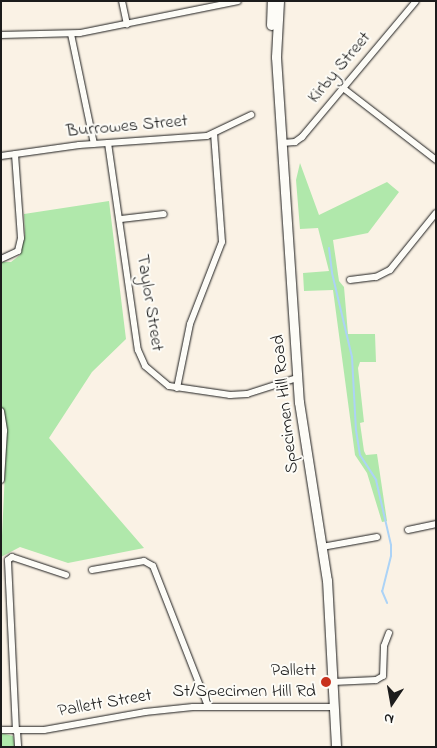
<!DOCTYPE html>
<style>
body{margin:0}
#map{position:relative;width:437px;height:748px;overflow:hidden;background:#faf2e5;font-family:"Indie Flower",sans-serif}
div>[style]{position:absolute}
.green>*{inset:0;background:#b0e8ab}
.stream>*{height:2px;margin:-1px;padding:0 1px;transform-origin:1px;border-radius:1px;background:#acd3f6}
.roads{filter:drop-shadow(0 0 1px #1c1c1c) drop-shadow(0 0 1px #1c1c1c)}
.minor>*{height:6px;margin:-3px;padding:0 3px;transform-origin:3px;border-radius:3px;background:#fdfcf7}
.secondary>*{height:9px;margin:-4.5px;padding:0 4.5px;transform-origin:4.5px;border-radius:4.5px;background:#fdfcf7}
.dots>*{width:14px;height:14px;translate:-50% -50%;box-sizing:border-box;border:2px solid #fdfcf7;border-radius:50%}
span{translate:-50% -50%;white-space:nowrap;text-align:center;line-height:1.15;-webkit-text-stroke:4px #fdfcf7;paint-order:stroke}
.street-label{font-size:18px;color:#1c1c1c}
.poi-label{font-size:18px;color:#1c1c1c}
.right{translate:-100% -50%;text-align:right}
.frame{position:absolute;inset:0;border:2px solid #1c1c1c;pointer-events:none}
.north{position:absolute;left:367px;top:678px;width:50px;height:50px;-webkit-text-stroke:4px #fdfcf7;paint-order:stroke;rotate:192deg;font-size:14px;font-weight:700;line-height:20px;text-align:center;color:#1c1c1c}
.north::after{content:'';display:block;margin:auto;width:18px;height:22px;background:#1c1c1c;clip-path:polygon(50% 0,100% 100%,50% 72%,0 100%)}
</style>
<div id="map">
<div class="green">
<div style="clip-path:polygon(300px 163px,319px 215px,387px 182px,399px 192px,368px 233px,333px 240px,339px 281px,344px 287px,348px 334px,375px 334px,376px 362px,360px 362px,358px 368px,364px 422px,360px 423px,364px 451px,366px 455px,377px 454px,387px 521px,382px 522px,367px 473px,355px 455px,333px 290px,304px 291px,303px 273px,329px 271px,318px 228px,300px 229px,296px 180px)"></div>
<div style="clip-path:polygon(109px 201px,126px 339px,92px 372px,49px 438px,144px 548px,68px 563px,20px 547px,1px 557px,7px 429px,1px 403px,1px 262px,11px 262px,20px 255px,25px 235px,24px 214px)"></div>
<div style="clip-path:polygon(1px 733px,13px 736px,15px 747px,1px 747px)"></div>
</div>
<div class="stream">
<div style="left:329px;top:248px;width:25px;rotate:83deg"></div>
<div style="left:332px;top:273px;width:86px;rotate:76.6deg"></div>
<div style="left:352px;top:357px;width:73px;rotate:86.9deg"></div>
<div style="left:356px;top:430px;width:25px;rotate:81deg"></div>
<div style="left:360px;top:455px;width:30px;rotate:57deg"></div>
<div style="left:376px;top:480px;width:67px;rotate:77deg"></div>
<div style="left:391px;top:545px;width:11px;rotate:90deg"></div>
<div style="left:391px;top:556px;width:36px;rotate:104deg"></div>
<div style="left:382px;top:591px;width:13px;rotate:67deg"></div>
</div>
<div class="roads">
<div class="minor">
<div style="left:122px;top:1px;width:24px;rotate:78deg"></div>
<div style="left:71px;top:34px;width:112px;rotate:78.2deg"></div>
<div style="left:1px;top:35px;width:79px;rotate:-1.5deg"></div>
<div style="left:80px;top:33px;width:161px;rotate:-11.4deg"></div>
<div style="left:343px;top:88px;width:118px;rotate:37.7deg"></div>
<div style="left:108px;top:143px;width:209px;rotate:81.8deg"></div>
<div style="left:138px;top:350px;width:17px;rotate:66deg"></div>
<div style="left:145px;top:366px;width:31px;rotate:40deg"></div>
<div style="left:169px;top:386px;width:62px;rotate:8.4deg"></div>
<div style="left:230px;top:395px;width:17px;rotate:-3deg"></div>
<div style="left:247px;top:394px;width:52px;rotate:-17.7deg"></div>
<div style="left:282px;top:143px;width:13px;rotate:-4deg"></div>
<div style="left:295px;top:142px;width:9px;rotate:-36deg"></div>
<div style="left:302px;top:137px;width:177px;rotate:-50deg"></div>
<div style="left:1px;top:156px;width:79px;rotate:-8deg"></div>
<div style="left:79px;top:145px;width:128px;rotate:-4deg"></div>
<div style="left:207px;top:136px;width:49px;rotate:-25.5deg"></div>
<div style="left:121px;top:219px;width:43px;rotate:-6.6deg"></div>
<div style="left:1px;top:259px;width:19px;rotate:-25deg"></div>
<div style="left:18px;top:251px;width:13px;rotate:-77deg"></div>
<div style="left:21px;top:238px;width:84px;rotate:-94.1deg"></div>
<div style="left:350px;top:280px;width:26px;rotate:-7deg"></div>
<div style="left:376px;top:277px;width:16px;rotate:-27deg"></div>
<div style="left:390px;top:270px;width:73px;rotate:-51.1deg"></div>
<div style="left:177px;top:388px;width:65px;rotate:-78.5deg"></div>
<div style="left:190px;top:324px;width:88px;rotate:-68.7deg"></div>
<div style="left:222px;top:242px;width:108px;rotate:-94.2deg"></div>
<div style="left:1px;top:411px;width:20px;rotate:81deg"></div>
<div style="left:4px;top:431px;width:49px;rotate:93.5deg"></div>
<div style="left:408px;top:530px;width:29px;rotate:-12deg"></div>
<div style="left:322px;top:547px;width:56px;rotate:-10.3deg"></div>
<div style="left:92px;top:570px;width:53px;rotate:-9.8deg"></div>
<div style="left:144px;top:561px;width:10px;rotate:29deg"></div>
<div style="left:153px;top:566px;width:150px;rotate:68.6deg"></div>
<div style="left:333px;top:682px;width:43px;rotate:-2.7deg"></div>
<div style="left:376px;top:680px;width:8px;rotate:-30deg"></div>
<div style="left:383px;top:676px;width:30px;rotate:-88deg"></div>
<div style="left:384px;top:646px;width:14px;rotate:-69deg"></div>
<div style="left:1px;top:730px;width:43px"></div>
<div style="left:44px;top:730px;width:103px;rotate:-10.1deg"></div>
<div style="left:145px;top:712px;width:48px;rotate:-5.9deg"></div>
<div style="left:193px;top:707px;width:141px"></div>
<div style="left:16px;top:731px;width:171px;rotate:-92.7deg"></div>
<div style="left:8px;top:560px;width:5px;rotate:-37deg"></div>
<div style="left:12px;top:557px;width:57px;rotate:18.4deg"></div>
<div style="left:17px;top:731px;width:16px;rotate:86deg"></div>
</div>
<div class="secondary">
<div style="left:279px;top:1px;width:56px;rotate:93.1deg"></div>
<div style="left:276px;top:57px;width:346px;rotate:86.2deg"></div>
<div style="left:299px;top:402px;width:180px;rotate:81.1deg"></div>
<div style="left:327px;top:580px;width:167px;rotate:86.9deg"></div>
<div style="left:271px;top:25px;width:24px;rotate:-88deg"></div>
</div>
</div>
<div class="dots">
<div style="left:326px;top:682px;background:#c8321e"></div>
</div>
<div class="street-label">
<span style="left:340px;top:68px;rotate:-50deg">Kirby Street</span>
<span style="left:127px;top:127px;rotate:-5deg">Burrowes Street</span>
<span style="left:149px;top:303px;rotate:81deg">Taylor Street</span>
<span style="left:286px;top:404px;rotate:-96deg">Specimen Hill Road</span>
<span style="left:105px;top:704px;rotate:-10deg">Pallett Street</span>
</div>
<div class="poi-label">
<span class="right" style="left:316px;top:682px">Pallett<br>St/Specimen Hill Rd</span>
</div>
<div class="frame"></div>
<div class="north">N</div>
</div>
